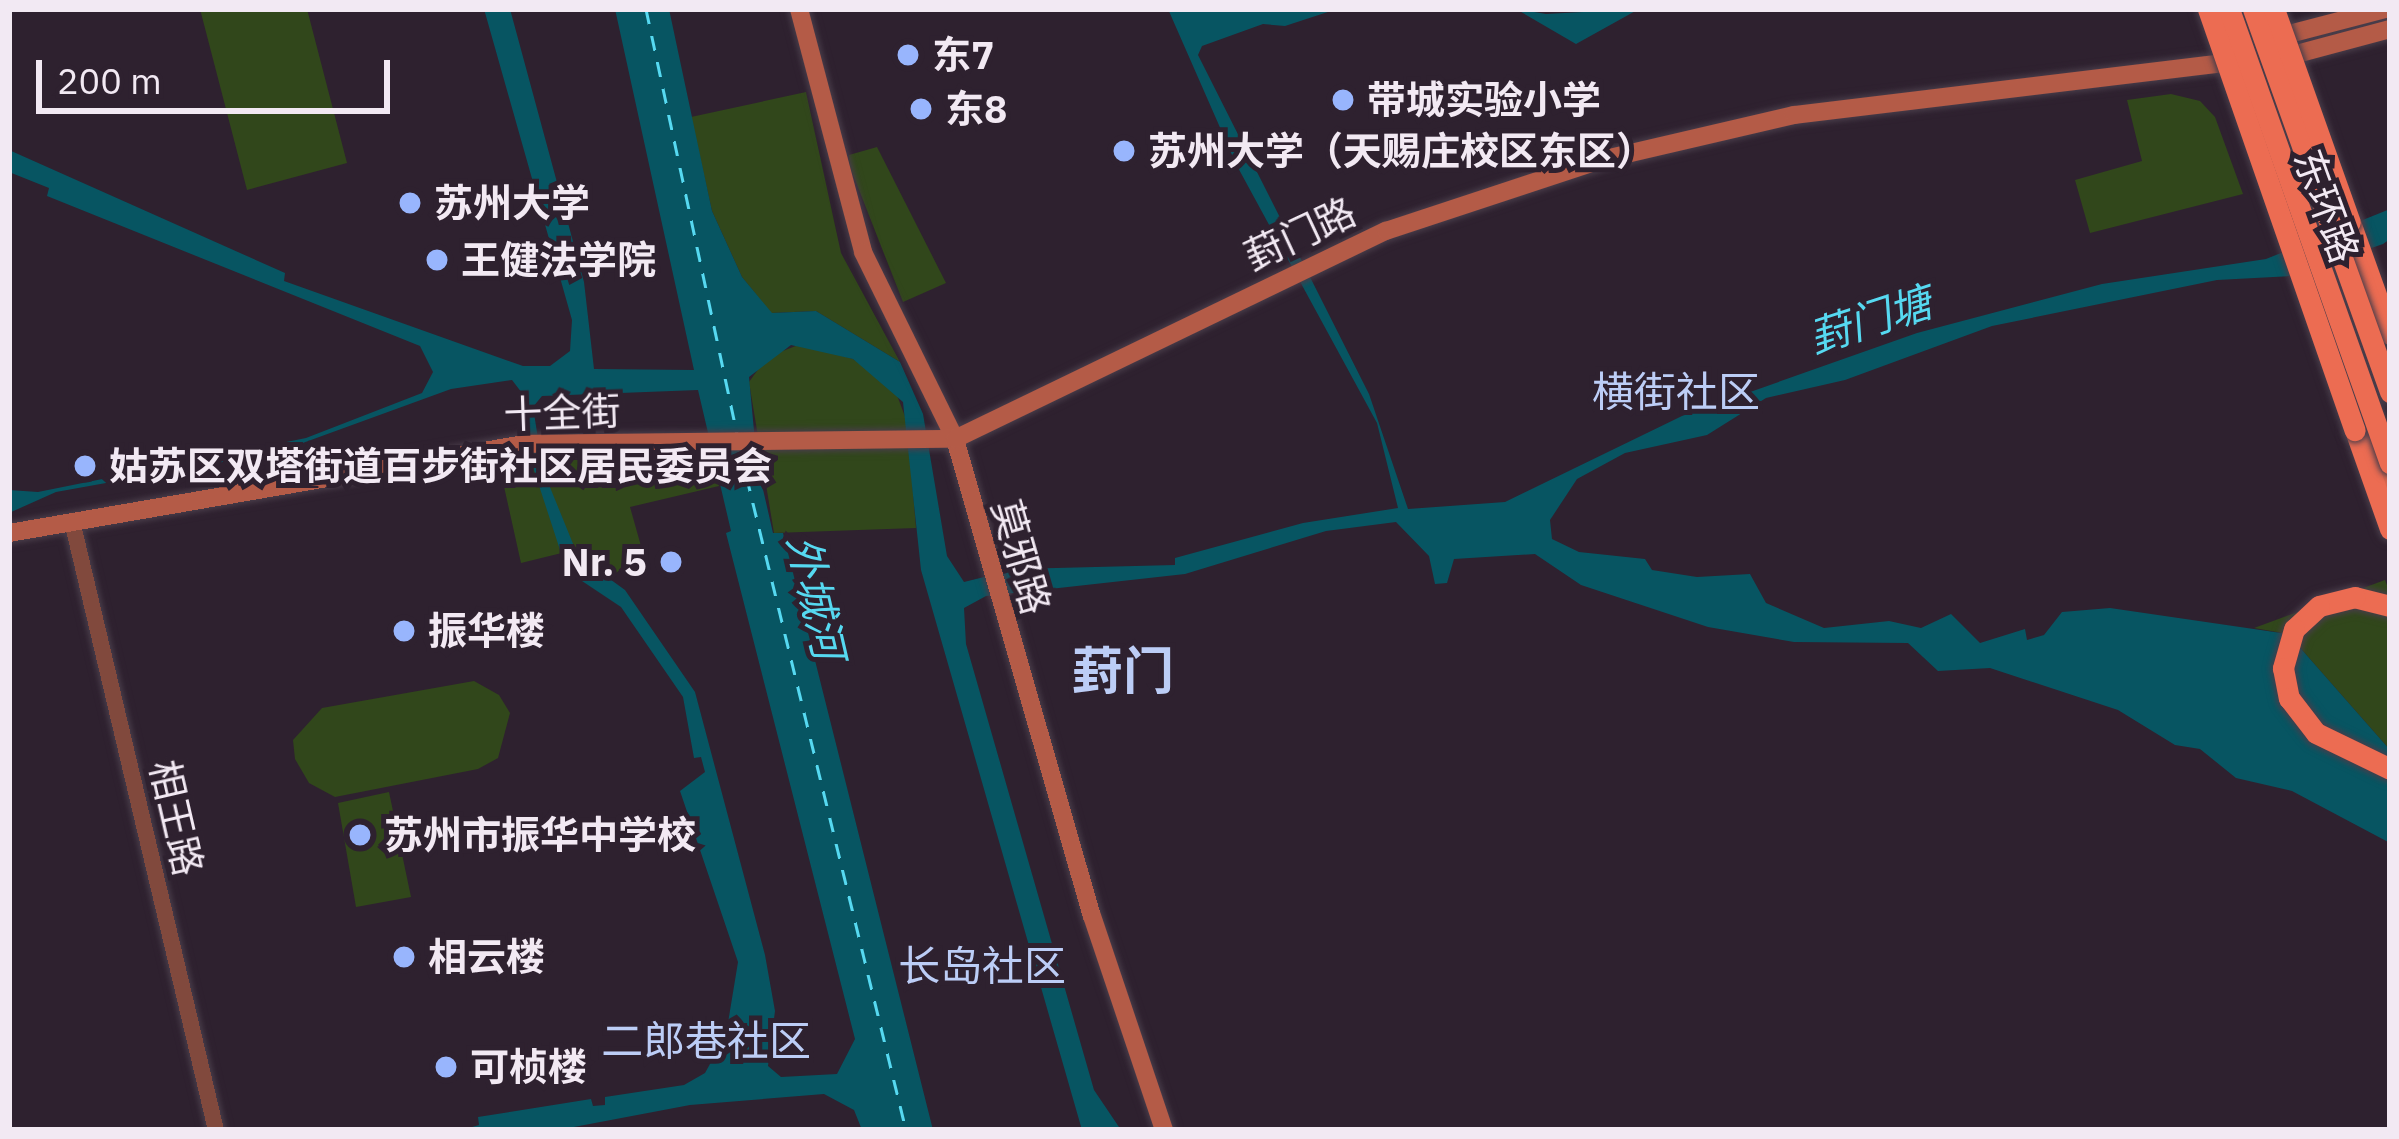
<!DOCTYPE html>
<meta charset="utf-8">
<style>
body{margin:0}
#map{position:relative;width:2399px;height:1139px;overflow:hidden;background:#2e212f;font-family:"IBM Plex Sans","Noto Sans SC",sans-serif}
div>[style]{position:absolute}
.green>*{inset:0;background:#31471b}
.water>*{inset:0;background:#075562}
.ferry>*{height:3px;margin-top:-1.5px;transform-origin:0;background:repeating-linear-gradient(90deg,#56d9f1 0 15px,transparent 0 27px)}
.roads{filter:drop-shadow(0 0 3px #493d4a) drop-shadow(0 0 3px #493d4a)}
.tertiary>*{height:16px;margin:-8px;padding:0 8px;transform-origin:8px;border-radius:8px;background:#81493d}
.secondary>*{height:18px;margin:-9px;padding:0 9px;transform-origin:9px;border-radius:9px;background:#b45b47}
.primary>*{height:21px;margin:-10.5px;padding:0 10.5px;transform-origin:10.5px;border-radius:10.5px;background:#da674f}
.trunk>*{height:21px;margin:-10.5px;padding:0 10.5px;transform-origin:10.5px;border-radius:10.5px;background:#ec6c52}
.bridges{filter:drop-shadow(0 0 3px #493d4a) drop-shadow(0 0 3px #493d4a)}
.trunk-bridge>*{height:21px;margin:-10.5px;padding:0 10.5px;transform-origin:10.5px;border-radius:10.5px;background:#ec6c52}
.dots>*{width:33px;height:33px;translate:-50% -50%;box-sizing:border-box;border:6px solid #2e212f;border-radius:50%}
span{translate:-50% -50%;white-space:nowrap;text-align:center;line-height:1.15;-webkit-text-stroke:10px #2e212f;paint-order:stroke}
.poi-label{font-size:39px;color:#f2e9f3;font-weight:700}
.left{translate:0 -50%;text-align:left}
.right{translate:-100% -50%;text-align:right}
.street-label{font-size:39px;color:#f2e9f3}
.water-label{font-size:42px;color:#56d9f1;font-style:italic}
.neighbourhood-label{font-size:42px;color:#bccdf6}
.district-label{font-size:51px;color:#bccdf6;font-weight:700}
.frame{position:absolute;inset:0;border:12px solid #f2e9f3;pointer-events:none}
.scale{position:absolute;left:36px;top:60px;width:354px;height:54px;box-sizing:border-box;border:6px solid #f2e9f3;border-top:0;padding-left:15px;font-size:36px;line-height:42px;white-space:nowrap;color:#f2e9f3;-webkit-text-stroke:9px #2e212f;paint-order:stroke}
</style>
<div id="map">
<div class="green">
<div style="clip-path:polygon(200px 9px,307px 9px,347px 163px,247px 190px)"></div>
<div style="clip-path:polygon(806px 92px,841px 253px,900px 362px,816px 311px,771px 313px,742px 277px,712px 211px,691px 117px)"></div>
<div style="clip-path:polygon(2171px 94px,2200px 101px,2215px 117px,2243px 194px,2090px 233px,2075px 180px,2142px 161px,2127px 100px)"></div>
<div style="clip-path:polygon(877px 147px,946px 283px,903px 302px,850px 167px,849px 155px)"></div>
<div style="clip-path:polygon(801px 344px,853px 359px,894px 387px,907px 422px,916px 528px,774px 533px,749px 382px,767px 357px)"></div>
<div style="clip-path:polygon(541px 460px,713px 460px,719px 486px,630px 507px,641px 546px,611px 579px,574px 550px,521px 563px,499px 464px)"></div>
<div style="clip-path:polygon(2385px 580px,2390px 593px,2390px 750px,2288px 634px,2254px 628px)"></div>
<div style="clip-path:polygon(474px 681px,499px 695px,510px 713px,498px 758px,478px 769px,335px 797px,309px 783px,295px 759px,293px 740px,322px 708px)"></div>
<div style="clip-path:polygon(389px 792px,411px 897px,356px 907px,338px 803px)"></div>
</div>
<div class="water">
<div style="clip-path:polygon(evenodd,484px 9px,510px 9px,584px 282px,594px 369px,694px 370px,615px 9px,669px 9px,712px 211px,742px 277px,772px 313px,816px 311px,900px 362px,923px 414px,947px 556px,964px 582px,1016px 569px,1175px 565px,1175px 558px,1303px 523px,1398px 508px,1377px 423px,1236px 164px,1168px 9px,1337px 9px,1285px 26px,1263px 24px,1202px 46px,1198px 55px,1369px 394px,1408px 509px,1505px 502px,1682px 416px,1917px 333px,2102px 284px,2266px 259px,2390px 209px,2390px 239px,2383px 244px,2291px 276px,2217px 280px,1992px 326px,1845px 380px,1766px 398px,1707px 435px,1625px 453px,1577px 479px,1550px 520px,1552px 539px,1579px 552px,1645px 559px,1652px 570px,1697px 577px,1750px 574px,1766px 603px,1824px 628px,1889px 621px,1921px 628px,1951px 614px,1980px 643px,2025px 629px,2027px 640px,2044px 635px,2062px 612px,2110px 608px,2288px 634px,2390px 750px,2390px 843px,2292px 791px,2236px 778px,2200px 749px,2175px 745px,2118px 710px,1990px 668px,1938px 671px,1908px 643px,1794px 642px,1708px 627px,1581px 585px,1535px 554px,1454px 559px,1447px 583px,1435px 584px,1429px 556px,1396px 522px,1326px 531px,1185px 574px,986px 596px,964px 608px,966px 644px,1094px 1090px,1121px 1130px,1082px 1130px,921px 570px,903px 402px,853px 359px,791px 345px,749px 377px,757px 463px,773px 533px,783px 533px,933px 1130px,862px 1130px,854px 1110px,824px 1094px,690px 1105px,558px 1130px,462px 1130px,479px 1125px,478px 1117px,591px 1099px,593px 1106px,605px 1105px,605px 1097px,684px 1085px,705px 1073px,726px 1035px,738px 962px,680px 791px,705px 772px,701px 757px,694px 758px,683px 697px,621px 607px,582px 581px,561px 553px,531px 461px,522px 393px,512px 380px,451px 389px,278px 452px,56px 492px,9px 513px,9px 490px,38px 492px,306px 438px,422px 393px,433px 372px,420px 346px,47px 196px,49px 188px,9px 172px,9px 150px,285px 273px,284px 281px,523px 366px,550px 366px,570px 351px,572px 320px,484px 9px,698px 390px,731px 531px,726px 533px,855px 1039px,837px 1074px,781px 1077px,768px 1066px,775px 1011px,765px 955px,695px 692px,625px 590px,578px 556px,543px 470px,533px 407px,542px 396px,698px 390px)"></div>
<div style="clip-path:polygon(1516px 9px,1546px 14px,1639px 9px,1576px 44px)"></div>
</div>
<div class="ferry">
<div style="left:646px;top:9px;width:436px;rotate:77.9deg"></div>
<div style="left:740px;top:450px;width:700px;rotate:76.28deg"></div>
</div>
<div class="roads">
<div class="tertiary">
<div style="left:72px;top:521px;width:626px;rotate:76.7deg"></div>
</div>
<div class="secondary">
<div style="left:799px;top:9px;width:251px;rotate:75.2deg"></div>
<div style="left:863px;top:252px;width:208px;rotate:63.8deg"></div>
<div style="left:955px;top:439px;width:496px;rotate:74deg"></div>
<div style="left:1092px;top:916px;width:226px;rotate:71.4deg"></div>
<div style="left:2270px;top:39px;width:119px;rotate:-14.6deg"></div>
<div style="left:2278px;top:59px;width:116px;rotate:-15deg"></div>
<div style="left:9px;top:533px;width:523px;rotate:-9.8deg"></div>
<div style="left:524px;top:444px;width:431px;rotate:-0.7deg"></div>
<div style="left:955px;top:439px;width:479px;rotate:-25.8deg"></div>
<div style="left:1386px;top:231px;width:226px;rotate:-18.3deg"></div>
<div style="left:1601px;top:160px;width:198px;rotate:-13.1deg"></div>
<div style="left:1794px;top:115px;width:447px;rotate:-6.9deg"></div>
</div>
<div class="primary">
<div style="left:2371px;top:439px;width:59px;rotate:71.3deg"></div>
</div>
<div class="trunk">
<div style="left:2350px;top:222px;width:119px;rotate:70.3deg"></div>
<div style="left:2355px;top:430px;width:105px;rotate:70.5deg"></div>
<div style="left:2390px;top:606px;width:36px;rotate:-166deg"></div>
<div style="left:2355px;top:597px;width:37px;rotate:166deg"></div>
<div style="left:2319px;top:606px;width:34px;rotate:137deg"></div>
<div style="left:2294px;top:629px;width:41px;rotate:105.8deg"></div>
<div style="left:2283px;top:668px;width:31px;rotate:79deg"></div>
<div style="left:2289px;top:698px;width:44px;rotate:52.4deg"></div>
<div style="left:2316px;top:733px;width:82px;rotate:25.9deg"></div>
</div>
</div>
<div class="bridges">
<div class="trunk-bridge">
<div style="left:2208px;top:9px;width:446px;rotate:70.8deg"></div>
<div style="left:2229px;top:9px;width:482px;rotate:70.5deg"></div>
<div style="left:2253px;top:9px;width:407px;rotate:70.3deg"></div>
<div style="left:2274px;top:9px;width:226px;rotate:70.4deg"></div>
</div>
</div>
<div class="dots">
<div style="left:908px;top:55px;background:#98b5fd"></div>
<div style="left:1343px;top:100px;background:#98b5fd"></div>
<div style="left:921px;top:109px;background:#98b5fd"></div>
<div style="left:1124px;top:151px;background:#98b5fd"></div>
<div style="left:410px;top:203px;background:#98b5fd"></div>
<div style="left:437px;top:260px;background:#98b5fd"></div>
<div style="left:85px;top:466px;background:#98b5fd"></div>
<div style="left:671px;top:562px;background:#98b5fd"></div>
<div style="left:404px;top:631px;background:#98b5fd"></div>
<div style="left:360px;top:835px;background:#98b5fd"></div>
<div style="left:404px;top:957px;background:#98b5fd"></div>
<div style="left:446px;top:1067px;background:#98b5fd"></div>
</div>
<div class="poi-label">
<span class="left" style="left:932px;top:55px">东7</span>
<span class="left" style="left:1367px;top:100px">带城实验小学</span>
<span class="left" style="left:945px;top:109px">东8</span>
<span class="left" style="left:1148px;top:151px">苏州大学（天赐庄校区东区）</span>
<span class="left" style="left:434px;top:203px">苏州大学</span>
<span class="left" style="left:461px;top:260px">王健法学院</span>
<span class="left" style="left:109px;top:466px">姑苏区双塔街道百步街社区居民委员会</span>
<span class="right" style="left:647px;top:562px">Nr. 5</span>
<span class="left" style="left:428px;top:631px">振华楼</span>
<span class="left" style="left:384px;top:835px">苏州市振华中学校</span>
<span class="left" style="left:428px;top:957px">相云楼</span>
<span class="left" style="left:470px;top:1067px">可桢楼</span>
</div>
<div class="street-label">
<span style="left:2326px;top:206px;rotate:70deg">东环路</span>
<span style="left:1300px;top:234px;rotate:-25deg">葑门路</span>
<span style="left:562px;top:413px;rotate:-2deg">十全街</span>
<span style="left:1021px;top:557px;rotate:74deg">莫邪路</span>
<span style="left:176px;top:818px;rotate:77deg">相王路</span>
</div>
<div class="water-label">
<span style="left:1870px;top:320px;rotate:-18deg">葑门塘</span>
<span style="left:816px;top:597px;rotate:77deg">外城河</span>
</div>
<div class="neighbourhood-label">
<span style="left:1676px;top:392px">横街社区</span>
<span style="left:982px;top:966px">长岛社区</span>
<span style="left:706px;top:1041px">二郎巷社区</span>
</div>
<div class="district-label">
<span style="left:1123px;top:670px">葑门</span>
</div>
<div class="frame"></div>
<div class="scale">200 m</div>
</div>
